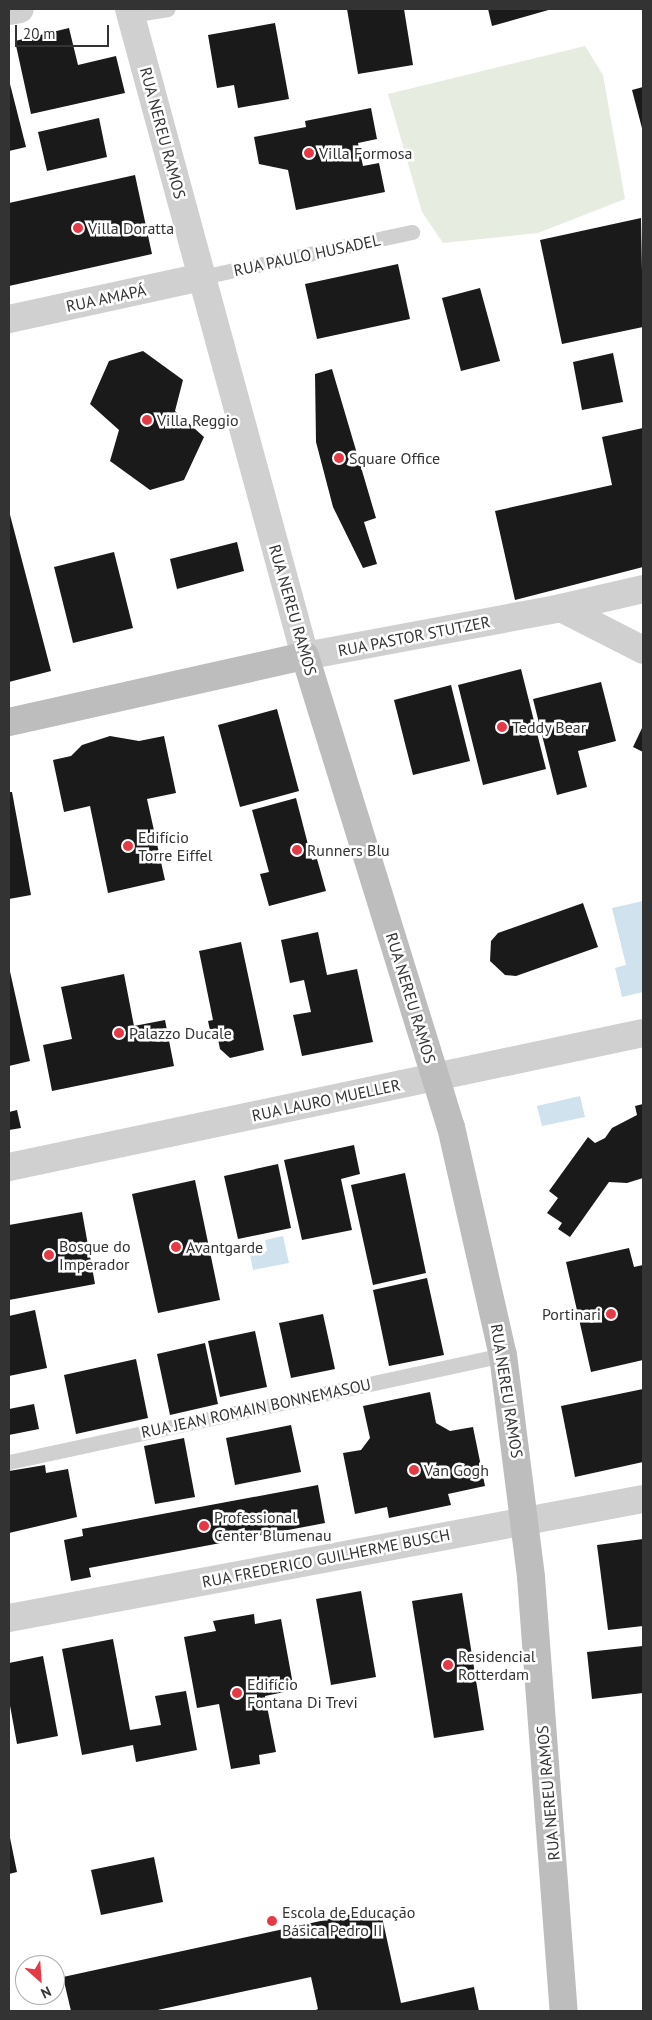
<!DOCTYPE html>
<meta charset="utf-8">
<style>
body{margin:0}
#map{position:relative;width:652px;height:2020px;overflow:hidden;background:#fff;font-family:"PT Sans",sans-serif}
div>[style]{position:absolute}
.green>*{inset:0;background:#e6ecdf}
.water>*{inset:0;background:#cfe2ee}
.building>*{inset:0;background:#1a1a1a}
.service>*{height:15px;margin:-7.5px;padding:0 7.5px;transform-origin:7.5px;border-radius:7.5px;background:#d0d0d0}
.minor>*{height:28px;margin:-14px;padding:0 14px;transform-origin:14px;border-radius:14px;background:#d0d0d0}
.tertiary>*{height:28px;margin:-14px;padding:0 14px;transform-origin:14px;border-radius:14px;background:#d0d0d0}
.secondary>*{height:28px;margin:-14px;padding:0 14px;transform-origin:14px;border-radius:14px;background:#bdbdbd}
.dots>*{width:14px;height:14px;translate:-50% -50%;box-sizing:border-box;border:2px solid #fff;border-radius:50%}
span{translate:-50% -50%;white-space:nowrap;text-align:center;line-height:1.15;-webkit-text-stroke:5px #fff;paint-order:stroke}
.street-label{font-size:16px;color:#333}
.poi-label{font-size:16px;color:#333}
.left{translate:0 -50%;text-align:left}
.right{translate:-100% -50%;text-align:right}
.frame{position:absolute;inset:0;border:10px solid #333;pointer-events:none}
.north{position:absolute;left:15px;top:1955px;width:50px;height:50px;box-sizing:border-box;background:#fff;border:1px solid #adadad;border-radius:50%;rotate:154deg;font-size:14px;font-weight:700;line-height:20px;text-align:center;color:#333}
.north::after{content:'';display:block;margin:auto;width:18px;height:22px;background:#e63946;clip-path:polygon(50% 0,100% 100%,50% 72%,0 100%)}
.scale{position:absolute;left:15px;top:25px;width:94px;height:22px;box-sizing:border-box;border:2px solid #333;border-top:0;padding-left:6px;font-size:15px;line-height:18px;white-space:nowrap;color:#333;-webkit-text-stroke:4px #fff;paint-order:stroke}
</style>
<div id="map">
<div class="green">
<div style="clip-path:polygon(585px 46px,603px 75px,625px 199px,538px 233px,443px 243px,422px 212px,388px 94px)"></div>
</div>
<div class="water">
<div style="clip-path:polygon(643px 901px,643px 992px,622px 997px,615px 968px,626px 965px,612px 908px)"></div>
<div style="clip-path:polygon(580px 1096px,585px 1117px,542px 1126px,537px 1106px)"></div>
<div style="clip-path:polygon(283px 1236px,289px 1263px,253px 1270px,250px 1255px,267px 1251px,265px 1240px)"></div>
</div>
<div class="building">
<div style="clip-path:polygon(347px 9px,404px 9px,413px 65px,358px 74px)"></div>
<div style="clip-path:polygon(488px 9px,552px 9px,492px 26px)"></div>
<div style="clip-path:polygon(275px 23px,289px 99px,238px 108px,234px 85px,217px 88px,208px 35px)"></div>
<div style="clip-path:polygon(69px 28px,78px 65px,116px 56px,125px 93px,31px 114px,15px 41px)"></div>
<div style="clip-path:polygon(9px 80px,26px 147px,9px 151px)"></div>
<div style="clip-path:polygon(643px 87px,643px 132px,632px 90px)"></div>
<div style="clip-path:polygon(371px 108px,377px 139px,358px 143px,363px 166px,379px 163px,385px 192px,296px 210px,288px 170px,259px 164px,254px 137px,306px 127px,305px 121px)"></div>
<div style="clip-path:polygon(99px 118px,107px 157px,47px 171px,38px 132px)"></div>
<div style="clip-path:polygon(135px 175px,152px 254px,9px 286px,9px 203px)"></div>
<div style="clip-path:polygon(641px 218px,643px 327px,562px 344px,540px 240px)"></div>
<div style="clip-path:polygon(398px 264px,410px 319px,317px 339px,305px 284px)"></div>
<div style="clip-path:polygon(480px 288px,500px 361px,461px 371px,442px 298px)"></div>
<div style="clip-path:polygon(143px 351px,183px 380px,175px 411px,204px 437px,184px 480px,150px 490px,110px 461px,119px 430px,90px 404px,109px 361px)"></div>
<div style="clip-path:polygon(613px 353px,623px 402px,582px 410px,573px 362px)"></div>
<div style="clip-path:polygon(332px 369px,376px 518px,364px 522px,377px 564px,363px 568px,333px 507px,316px 442px,315px 374px)"></div>
<div style="clip-path:polygon(643px 428px,643px 567px,515px 600px,495px 511px,612px 485px,602px 437px)"></div>
<div style="clip-path:polygon(9px 511px,51px 671px,9px 682px)"></div>
<div style="clip-path:polygon(237px 542px,244px 571px,177px 589px,170px 559px)"></div>
<div style="clip-path:polygon(114px 552px,133px 628px,73px 643px,54px 567px)"></div>
<div style="clip-path:polygon(521px 669px,546px 769px,483px 785px,458px 685px)"></div>
<div style="clip-path:polygon(601px 682px,616px 741px,578px 751px,587px 787px,557px 795px,533px 699px)"></div>
<div style="clip-path:polygon(451px 685px,470px 761px,413px 775px,394px 700px)"></div>
<div style="clip-path:polygon(277px 709px,299px 791px,240px 807px,218px 725px)"></div>
<div style="clip-path:polygon(643px 726px,643px 752px,633px 747px)"></div>
<div style="clip-path:polygon(110px 736px,139px 741px,164px 736px,176px 793px,147px 799px,165px 880px,108px 893px,90px 806px,64px 812px,53px 760px,71px 756px,82px 745px)"></div>
<div style="clip-path:polygon(9px 792px,12px 792px,31px 895px,9px 899px)"></div>
<div style="clip-path:polygon(296px 798px,312px 860px,317px 859px,326px 891px,269px 906px,260px 874px,269px 872px,252px 810px)"></div>
<div style="clip-path:polygon(583px 903px,598px 947px,516px 976px,505px 975px,490px 961px,491px 941px,498px 933px)"></div>
<div style="clip-path:polygon(318px 932px,327px 975px,357px 969px,373px 1042px,302px 1056px,293px 1015px,311px 1012px,304px 980px,290px 983px,281px 940px)"></div>
<div style="clip-path:polygon(241px 942px,264px 1050px,230px 1058px,220px 1049px,217px 1034px,211px 1035px,208px 1021px,213px 1020px,199px 951px)"></div>
<div style="clip-path:polygon(9px 967px,30px 1061px,9px 1066px)"></div>
<div style="clip-path:polygon(124px 974px,134px 1026px,165px 1020px,174px 1066px,52px 1091px,43px 1045px,72px 1039px,61px 987px)"></div>
<div style="clip-path:polygon(643px 1104px,643px 1178px,627px 1183px,609px 1182px,570px 1237px,558px 1229px,562px 1223px,547px 1213px,558px 1198px,549px 1191px,588px 1137px,595px 1143px,605px 1138px,612px 1128px,637px 1115px,635px 1106px)"></div>
<div style="clip-path:polygon(17px 1110px,21px 1128px,9px 1130px,9px 1112px)"></div>
<div style="clip-path:polygon(354px 1145px,360px 1174px,341px 1179px,352px 1230px,302px 1240px,284px 1160px)"></div>
<div style="clip-path:polygon(278px 1164px,291px 1228px,238px 1239px,224px 1176px)"></div>
<div style="clip-path:polygon(405px 1173px,426px 1273px,373px 1285px,351px 1185px)"></div>
<div style="clip-path:polygon(195px 1180px,220px 1300px,158px 1313px,132px 1194px)"></div>
<div style="clip-path:polygon(82px 1212px,95px 1284px,9px 1300px,9px 1225px)"></div>
<div style="clip-path:polygon(629px 1248px,634px 1267px,643px 1265px,643px 1360px,591px 1372px,566px 1262px)"></div>
<div style="clip-path:polygon(427px 1278px,444px 1355px,389px 1366px,373px 1290px)"></div>
<div style="clip-path:polygon(35px 1310px,47px 1368px,9px 1376px,9px 1316px)"></div>
<div style="clip-path:polygon(323px 1314px,335px 1369px,291px 1378px,279px 1323px)"></div>
<div style="clip-path:polygon(255px 1331px,267px 1387px,220px 1397px,208px 1341px)"></div>
<div style="clip-path:polygon(205px 1343px,218px 1404px,170px 1415px,157px 1354px)"></div>
<div style="clip-path:polygon(136px 1359px,148px 1418px,76px 1434px,64px 1375px)"></div>
<div style="clip-path:polygon(643px 1389px,643px 1462px,575px 1477px,561px 1406px)"></div>
<div style="clip-path:polygon(430px 1392px,436px 1423px,450px 1431px,473px 1427px,485px 1486px,448px 1494px,451px 1505px,389px 1518px,387px 1507px,355px 1514px,343px 1453px,361px 1450px,370px 1438px,363px 1406px)"></div>
<div style="clip-path:polygon(34px 1404px,39px 1429px,9px 1435px,9px 1409px)"></div>
<div style="clip-path:polygon(291px 1425px,301px 1472px,235px 1485px,226px 1438px)"></div>
<div style="clip-path:polygon(184px 1438px,195px 1497px,155px 1504px,144px 1446px)"></div>
<div style="clip-path:polygon(45px 1465px,46px 1473px,68px 1469px,77px 1517px,9px 1533px,9px 1471px)"></div>
<div style="clip-path:polygon(318px 1485px,325px 1523px,89px 1568px,91px 1577px,71px 1581px,64px 1540px,83px 1536px,82px 1529px)"></div>
<div style="clip-path:polygon(643px 1539px,643px 1626px,608px 1630px,597px 1545px)"></div>
<div style="clip-path:polygon(361px 1591px,376px 1677px,331px 1685px,316px 1599px)"></div>
<div style="clip-path:polygon(462px 1593px,484px 1730px,434px 1738px,412px 1601px)"></div>
<div style="clip-path:polygon(254px 1614px,255px 1624px,281px 1619px,294px 1690px,265px 1696px,276px 1752px,259px 1755px,260px 1764px,231px 1769px,219px 1704px,197px 1708px,184px 1637px,216px 1631px,213px 1621px)"></div>
<div style="clip-path:polygon(113px 1639px,130px 1730px,161px 1725px,155px 1696px,186px 1691px,197px 1750px,136px 1762px,133px 1745px,82px 1755px,62px 1649px)"></div>
<div style="clip-path:polygon(643px 1646px,643px 1693px,592px 1699px,587px 1652px)"></div>
<div style="clip-path:polygon(43px 1656px,58px 1736px,17px 1744px,9px 1700px,9px 1663px)"></div>
<div style="clip-path:polygon(9px 1833px,17px 1872px,9px 1874px)"></div>
<div style="clip-path:polygon(154px 1857px,163px 1902px,101px 1915px,91px 1870px)"></div>
<div style="clip-path:polygon(380px 1908px,401px 2003px,474px 1987px,479px 2011px,314px 2011px,318px 2009px,311px 1977px,153px 2011px,71px 2011px,63px 1977px)"></div>
</div>
<div class="service">
<div style="left:131px;top:15px;width:37px;rotate:-9deg"></div>
<div style="left:202px;top:277px;width:215px;rotate:-12.1deg"></div>
<div style="left:9px;top:1462px;width:505px;rotate:-12.22deg"></div>
</div>
<div class="minor">
<div style="left:129px;top:9px;width:671px;rotate:74.78deg"></div>
<div style="left:9px;top:11px;width:11px;rotate:-10deg"></div>
<div style="left:9px;top:319px;width:198px;rotate:-12.3deg"></div>
<div style="left:561px;top:608px;width:84px;rotate:-13deg"></div>
<div style="left:9px;top:1618px;width:645px;rotate:-10.63deg"></div>
</div>
<div class="tertiary">
<div style="left:305px;top:656px;width:260px;rotate:-10.6deg"></div>
<div style="left:561px;top:608px;width:92px;rotate:27.1deg"></div>
<div style="left:9px;top:1167px;width:648px;rotate:-11.93deg"></div>
</div>
<div class="secondary">
<div style="left:9px;top:722px;width:303px;rotate:-12.6deg"></div>
<div style="left:305px;top:656px;width:493px;rotate:72.8deg"></div>
<div style="left:451px;top:1127px;width:234px;rotate:77.2deg"></div>
<div style="left:503px;top:1355px;width:224px;rotate:82.8deg"></div>
<div style="left:531px;top:1577px;width:435px;rotate:85.7deg"></div>
</div>
<div class="dots">
<div style="left:309px;top:153px;background:#e63946"></div>
<div style="left:78px;top:228px;background:#e63946"></div>
<div style="left:147px;top:420px;background:#e63946"></div>
<div style="left:339px;top:458px;background:#e63946"></div>
<div style="left:502px;top:727px;background:#e63946"></div>
<div style="left:128px;top:846px;background:#e63946"></div>
<div style="left:297px;top:850px;background:#e63946"></div>
<div style="left:119px;top:1033px;background:#e63946"></div>
<div style="left:176px;top:1247px;background:#e63946"></div>
<div style="left:49px;top:1255px;background:#e63946"></div>
<div style="left:611px;top:1314px;background:#e63946"></div>
<div style="left:414px;top:1470px;background:#e63946"></div>
<div style="left:204px;top:1526px;background:#e63946"></div>
<div style="left:448px;top:1665px;background:#e63946"></div>
<div style="left:237px;top:1693px;background:#e63946"></div>
<div style="left:272px;top:1921px;background:#e63946"></div>
</div>
<div class="street-label">
<span style="left:163px;top:133px;rotate:75deg">RUA NEREU RAMOS</span>
<span style="left:307px;top:255px;rotate:-12deg">RUA PAULO HUSADEL</span>
<span style="left:106px;top:298px;rotate:-12deg">RUA AMAPÁ</span>
<span style="left:293px;top:610px;rotate:74deg">RUA NEREU RAMOS</span>
<span style="left:414px;top:636px;rotate:-11deg">RUA PASTOR STUTZER</span>
<span style="left:411px;top:998px;rotate:73deg">RUA NEREU RAMOS</span>
<span style="left:326px;top:1100px;rotate:-12deg">RUA LAURO MUELLER</span>
<span style="left:507px;top:1391px;rotate:81deg">RUA NEREU RAMOS</span>
<span style="left:256px;top:1408px;rotate:-12deg">RUA JEAN ROMAIN BONNEMASOU</span>
<span style="left:326px;top:1558px;rotate:-11deg">RUA FREDERICO GUILHERME BUSCH</span>
<span style="left:548px;top:1793px;rotate:-95deg">RUA NEREU RAMOS</span>
</div>
<div class="poi-label">
<span class="left" style="left:319px;top:153px">Villa Formosa</span>
<span class="left" style="left:88px;top:228px">Villa Doratta</span>
<span class="left" style="left:157px;top:420px">Villa Reggio</span>
<span class="left" style="left:349px;top:458px">Square Office</span>
<span class="left" style="left:512px;top:727px">Teddy Bear</span>
<span class="left" style="left:138px;top:846px">Edifício<br>Torre Eiffel</span>
<span class="left" style="left:307px;top:850px">Runners Blu</span>
<span class="left" style="left:129px;top:1033px">Palazzo Ducale</span>
<span class="left" style="left:59px;top:1255px">Bosque do<br>Imperador</span>
<span class="left" style="left:186px;top:1247px">Avantgarde</span>
<span class="right" style="left:601px;top:1314px">Portinari</span>
<span class="left" style="left:424px;top:1470px">Van Gogh</span>
<span class="left" style="left:214px;top:1526px">Professional<br>Center Blumenau</span>
<span class="left" style="left:458px;top:1665px">Residencial<br>Rotterdam</span>
<span class="left" style="left:247px;top:1693px">Edifício<br>Fontana Di Trevi</span>
<span class="left" style="left:282px;top:1921px">Escola de Educação<br>Básica Pedro II</span>
</div>
<div class="frame"></div>
<div class="north">N</div>
<div class="scale">20 m</div>
</div>
